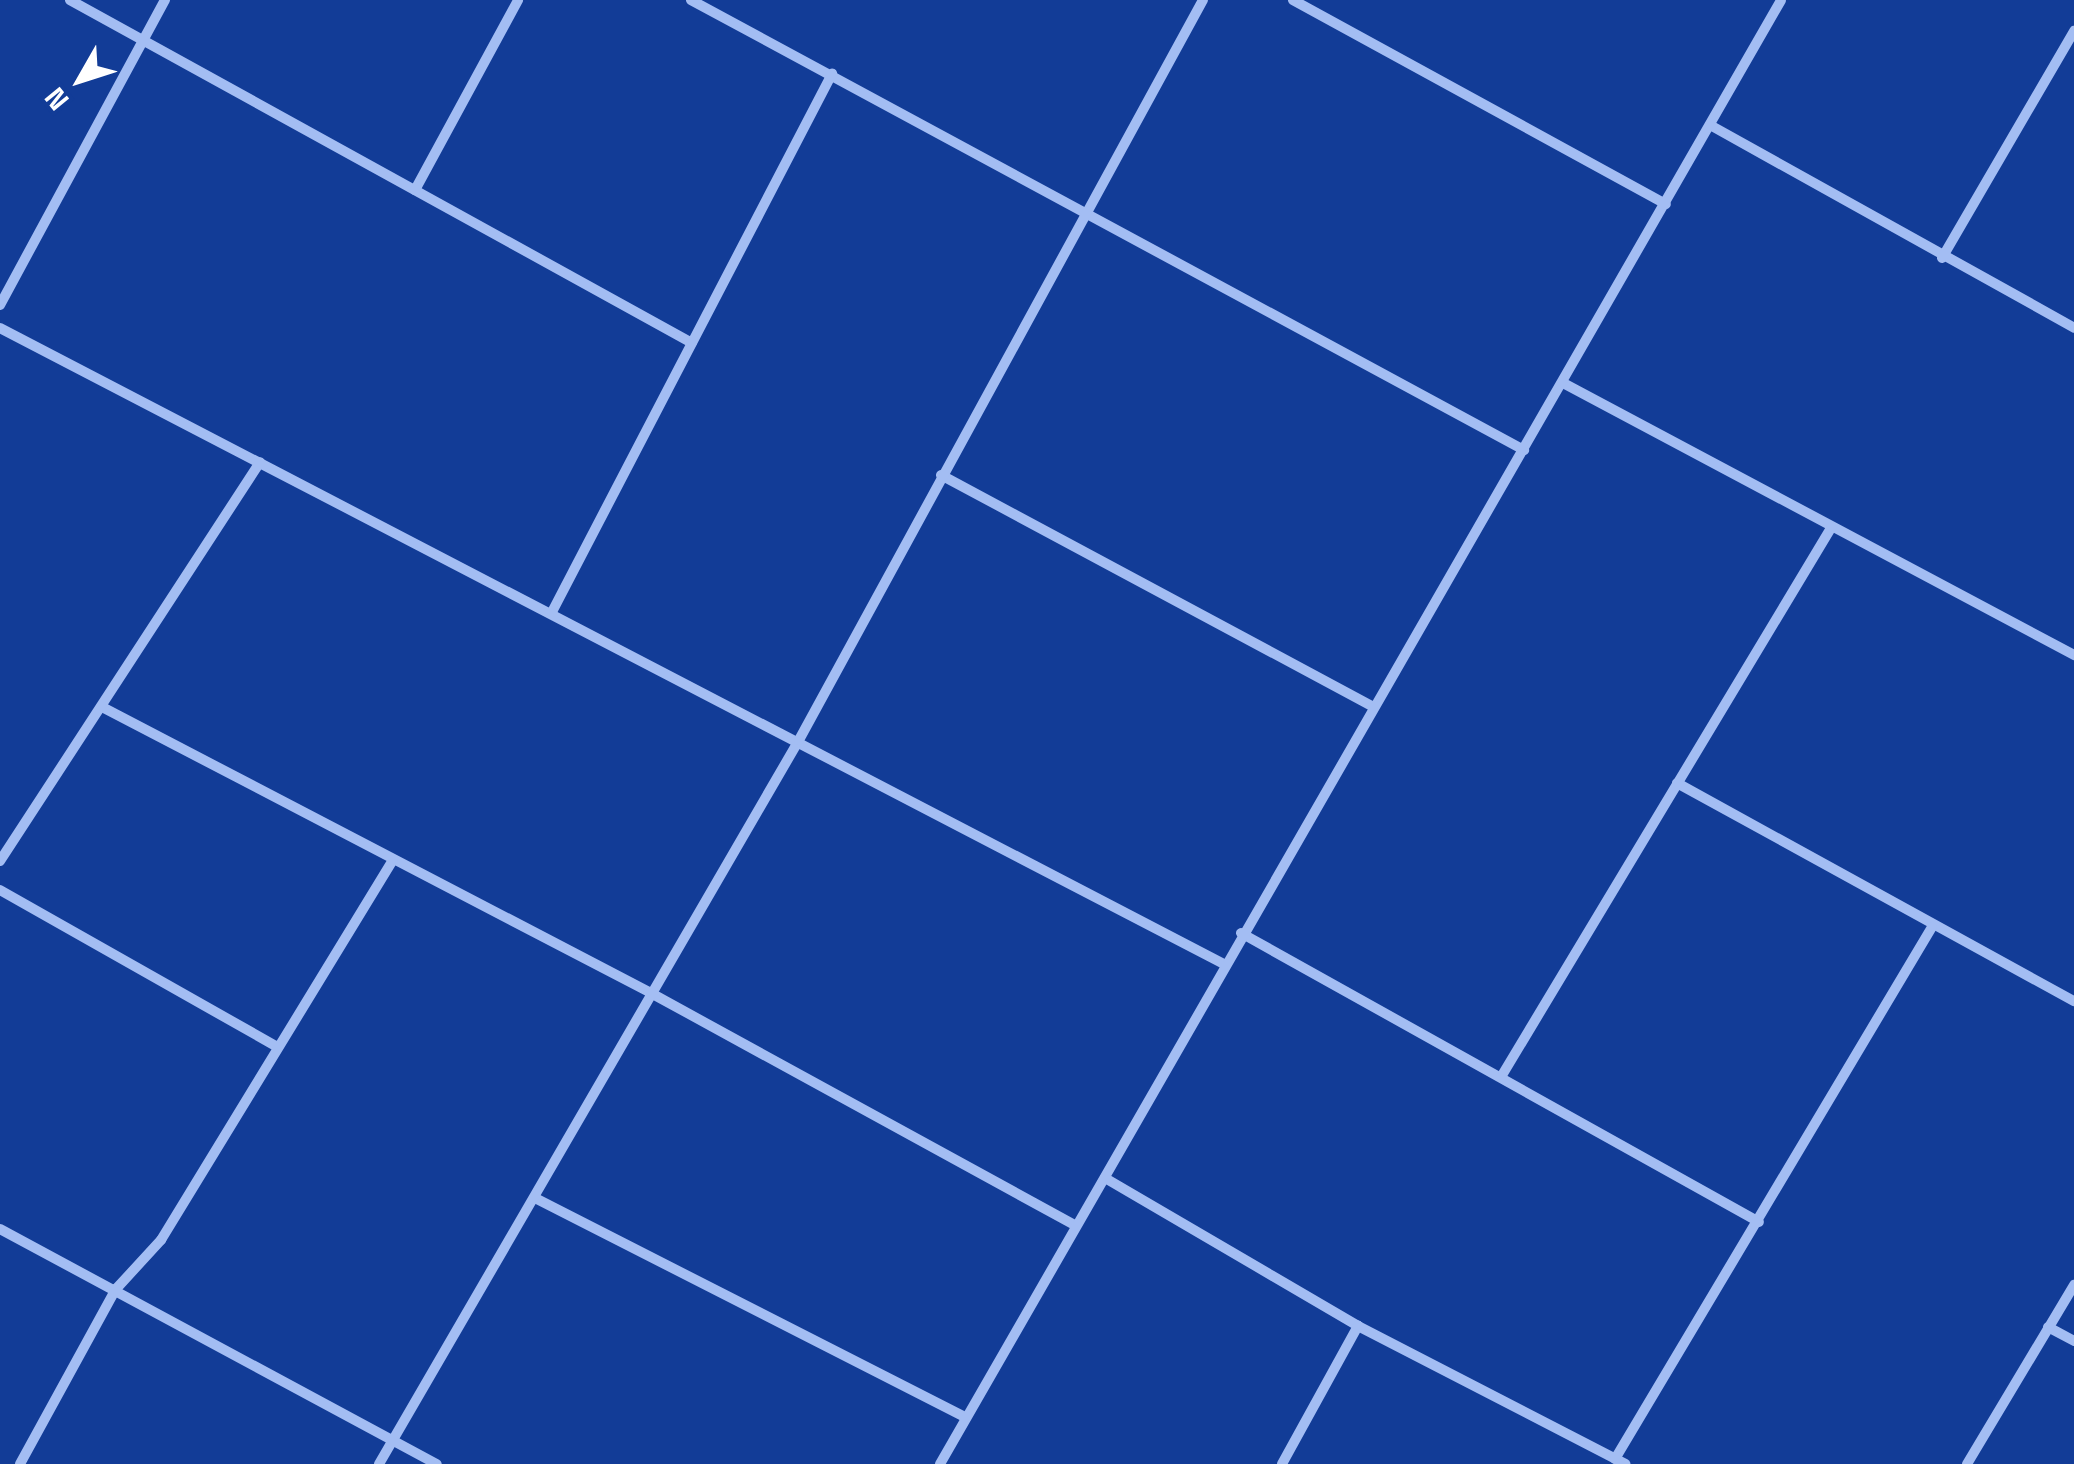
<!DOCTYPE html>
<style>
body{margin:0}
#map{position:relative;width:2074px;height:1464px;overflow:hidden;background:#123c97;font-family:"Space Grotesk",sans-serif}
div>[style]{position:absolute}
.street>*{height:10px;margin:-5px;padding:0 5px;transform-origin:5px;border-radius:5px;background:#a3bdf3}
span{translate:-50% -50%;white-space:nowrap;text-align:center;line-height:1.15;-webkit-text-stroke:8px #123c97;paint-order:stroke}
.north{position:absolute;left:30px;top:30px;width:100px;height:100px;-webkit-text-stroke:8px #123c97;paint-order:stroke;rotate:231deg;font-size:28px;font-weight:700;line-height:40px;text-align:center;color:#fff}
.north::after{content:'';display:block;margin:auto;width:35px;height:45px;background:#fff;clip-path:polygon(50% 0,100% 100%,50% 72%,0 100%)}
</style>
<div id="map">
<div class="street">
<div style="left:70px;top:0;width:710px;rotate:28.87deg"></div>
<div style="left:691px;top:0;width:947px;rotate:28.38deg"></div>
<div style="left:1293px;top:0;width:425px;rotate:28.7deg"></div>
<div style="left:1710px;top:125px;width:417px;rotate:29.1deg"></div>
<div style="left:415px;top:190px;width:216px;rotate:-61.5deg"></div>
<div style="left:1942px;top:258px;width:263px;rotate:-59.8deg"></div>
<div style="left:0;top:305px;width:347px;rotate:-61.6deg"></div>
<div style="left:0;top:328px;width:1379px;rotate:27.46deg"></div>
<div style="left:1565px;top:384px;width:577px;rotate:28.03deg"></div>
<div style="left:941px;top:475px;width:489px;rotate:28.2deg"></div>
<div style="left:552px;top:612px;width:607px;rotate:-62.51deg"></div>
<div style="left:104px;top:708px;width:615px;rotate:27.52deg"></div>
<div style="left:649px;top:992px;width:486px;rotate:28.7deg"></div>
<div style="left:1677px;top:783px;width:453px;rotate:28.8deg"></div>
<div style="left:0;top:861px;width:476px;rotate:-56.9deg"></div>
<div style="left:0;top:890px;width:318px;rotate:29.5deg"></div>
<div style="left:1241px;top:933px;width:593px;rotate:29.16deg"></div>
<div style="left:1501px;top:1077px;width:641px;rotate:-58.99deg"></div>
<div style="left:1105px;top:1178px;width:293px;rotate:30.3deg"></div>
<div style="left:1358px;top:1326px;width:301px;rotate:27.3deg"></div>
<div style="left:535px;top:1198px;width:483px;rotate:27deg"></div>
<div style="left:0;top:1229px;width:496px;rotate:28.3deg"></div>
<div style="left:2048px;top:1327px;width:30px;rotate:28deg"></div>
<div style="left:1615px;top:1459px;width:619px;rotate:-59.21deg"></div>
<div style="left:20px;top:1464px;width:200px;rotate:-61.3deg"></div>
<div style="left:116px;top:1289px;width:67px;rotate:-47.4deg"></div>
<div style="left:161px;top:1240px;width:445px;rotate:-58.6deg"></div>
<div style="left:379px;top:1464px;width:837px;rotate:-59.88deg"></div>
<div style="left:799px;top:740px;width:843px;rotate:-61.37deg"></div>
<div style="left:940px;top:1464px;width:1688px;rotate:-60.12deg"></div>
<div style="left:1282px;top:1464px;width:158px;rotate:-61.2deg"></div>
<div style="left:1967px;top:1464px;width:209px;rotate:-59.1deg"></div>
</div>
<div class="north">N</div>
</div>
